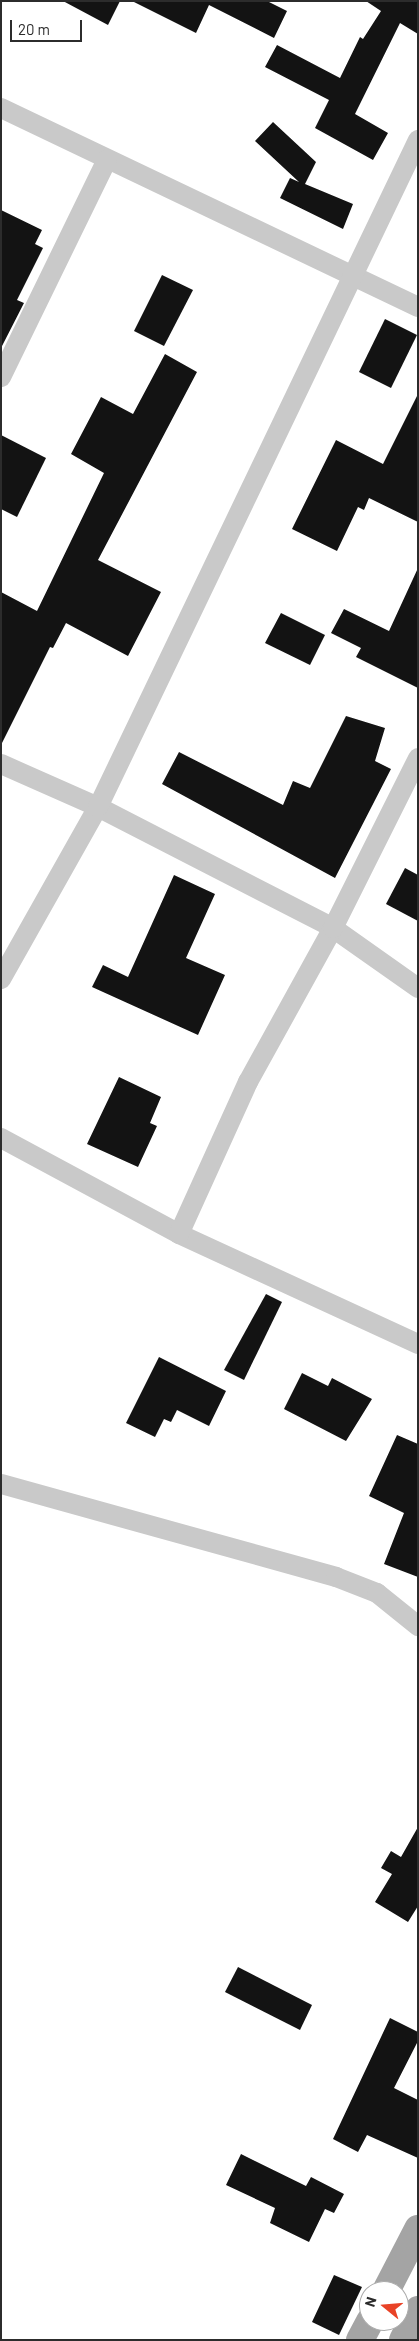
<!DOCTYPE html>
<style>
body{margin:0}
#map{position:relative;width:419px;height:2341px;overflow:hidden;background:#fff;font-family:Barlow,sans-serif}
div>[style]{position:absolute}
.building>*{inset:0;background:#131313}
.street>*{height:20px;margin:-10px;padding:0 10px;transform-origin:10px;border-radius:10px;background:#c9c9c9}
.primary>*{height:28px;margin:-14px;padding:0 14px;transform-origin:14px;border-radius:14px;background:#a4a4a4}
span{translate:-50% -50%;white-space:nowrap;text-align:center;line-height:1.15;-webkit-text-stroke:5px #fff;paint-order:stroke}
.frame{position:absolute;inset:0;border:2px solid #2c2c2c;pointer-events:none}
.north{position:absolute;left:359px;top:2281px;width:50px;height:50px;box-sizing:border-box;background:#fff;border:1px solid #ababab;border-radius:50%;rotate:287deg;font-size:14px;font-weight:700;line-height:20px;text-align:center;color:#2c2c2c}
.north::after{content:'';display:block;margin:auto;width:18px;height:22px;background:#e94327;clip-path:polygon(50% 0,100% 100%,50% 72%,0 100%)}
.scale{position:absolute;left:10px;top:20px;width:72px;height:22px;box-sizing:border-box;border:2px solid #2c2c2c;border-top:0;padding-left:6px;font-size:15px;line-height:18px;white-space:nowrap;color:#2c2c2c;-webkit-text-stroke:4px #fff;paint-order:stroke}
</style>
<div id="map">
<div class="building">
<div style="clip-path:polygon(63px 1px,120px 1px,108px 25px)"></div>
<div style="clip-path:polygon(132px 1px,267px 1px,287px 11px,274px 38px,209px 5px,196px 33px)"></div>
<div style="clip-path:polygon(366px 1px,418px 1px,418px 34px,400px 23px,355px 114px,388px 133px,373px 160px,315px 128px,329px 100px,265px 67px,277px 45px,340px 78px,360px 37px,363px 39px,381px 11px)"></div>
<div style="clip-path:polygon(273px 122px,316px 162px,305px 184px,353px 204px,343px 229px,280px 198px,290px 178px,299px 182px,255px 141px)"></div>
<div style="clip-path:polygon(1px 210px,42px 230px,35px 244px,43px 248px,17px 300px,24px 303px,1px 348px)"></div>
<div style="clip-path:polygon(162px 275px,193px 290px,164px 346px,134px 331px)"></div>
<div style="clip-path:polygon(385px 319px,417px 335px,391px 388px,359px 372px)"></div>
<div style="clip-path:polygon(165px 354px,197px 372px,98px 560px,161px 592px,128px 656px,66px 623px,53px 648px,50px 647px,1px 745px,1px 592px,37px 611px,104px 473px,71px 454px,101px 397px,133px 414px)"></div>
<div style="clip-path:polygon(418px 394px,418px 522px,369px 498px,364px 510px,358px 507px,337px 551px,292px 529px,336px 440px,383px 464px)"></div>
<div style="clip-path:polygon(1px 435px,46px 458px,17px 517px,1px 509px)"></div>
<div style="clip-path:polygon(418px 568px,418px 688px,356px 657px,361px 648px,331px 633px,344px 609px,389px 631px)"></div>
<div style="clip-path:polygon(281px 613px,325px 635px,310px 665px,265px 643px)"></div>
<div style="clip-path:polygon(346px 716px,385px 728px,375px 761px,391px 769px,335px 878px,162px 784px,179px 752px,283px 805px,293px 781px,310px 788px)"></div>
<div style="clip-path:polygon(405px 868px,418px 875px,418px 921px,386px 904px)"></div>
<div style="clip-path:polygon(174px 875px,215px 894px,186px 958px,225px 975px,198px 1035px,92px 987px,103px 965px,128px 977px)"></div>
<div style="clip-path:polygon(119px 1077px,161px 1097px,150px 1123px,157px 1126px,138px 1167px,87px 1144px)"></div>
<div style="clip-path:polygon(266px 1294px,282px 1302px,244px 1380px,224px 1370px)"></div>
<div style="clip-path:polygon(159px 1357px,226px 1391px,209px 1426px,177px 1410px,171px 1422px,164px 1419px,155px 1437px,126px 1423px)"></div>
<div style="clip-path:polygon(302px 1373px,328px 1386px,332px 1378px,372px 1399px,346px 1441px,284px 1409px)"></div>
<div style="clip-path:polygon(397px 1435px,418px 1444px,418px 1577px,384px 1564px,404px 1513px,369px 1496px)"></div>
<div style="clip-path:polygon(418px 1827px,418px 1906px,408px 1922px,375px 1902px,392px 1874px,381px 1868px,391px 1851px,401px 1857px)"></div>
<div style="clip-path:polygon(238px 1967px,312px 2005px,300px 2030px,225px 1992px)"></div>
<div style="clip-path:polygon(390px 2018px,418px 2032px,418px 2041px,394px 2088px,418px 2100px,418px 2158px,367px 2135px,358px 2152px,333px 2139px)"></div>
<div style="clip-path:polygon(241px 2154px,306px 2186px,311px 2177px,344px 2194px,334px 2213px,325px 2209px,309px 2242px,270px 2223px,275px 2208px,226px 2185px)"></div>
<div style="clip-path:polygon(334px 2275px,362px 2287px,339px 2335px,312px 2322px)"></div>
</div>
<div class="street">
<div style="left:1px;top:108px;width:462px;rotate:25.5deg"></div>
<div style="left:1px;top:377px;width:242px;rotate:-64deg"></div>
<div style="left:1px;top:764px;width:106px;rotate:23.9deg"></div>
<div style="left:98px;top:807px;width:264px;rotate:27.2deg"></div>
<div style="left:333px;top:928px;width:104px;rotate:35.2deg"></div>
<div style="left:1px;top:979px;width:197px;rotate:-60.6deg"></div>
<div style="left:98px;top:807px;width:740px;rotate:-64.37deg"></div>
<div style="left:1px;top:1138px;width:202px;rotate:28.3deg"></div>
<div style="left:179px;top:1234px;width:263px;rotate:24.7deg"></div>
<div style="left:179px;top:1234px;width:167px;rotate:-65.6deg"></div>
<div style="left:248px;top:1082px;width:176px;rotate:-61.1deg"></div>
<div style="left:333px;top:928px;width:190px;rotate:-63.4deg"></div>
<div style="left:1px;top:1484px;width:348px;rotate:15.5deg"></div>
<div style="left:336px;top:1577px;width:44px;rotate:21.3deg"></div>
<div style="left:377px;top:1593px;width:53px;rotate:38.8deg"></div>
</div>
<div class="primary">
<div style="left:386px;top:2291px;width:70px;rotate:-62.7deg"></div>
<div style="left:360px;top:2340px;width:21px;rotate:-62deg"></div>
<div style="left:403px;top:2340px;width:34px;rotate:-63deg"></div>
</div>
<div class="frame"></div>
<div class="north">N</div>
<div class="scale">20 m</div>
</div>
